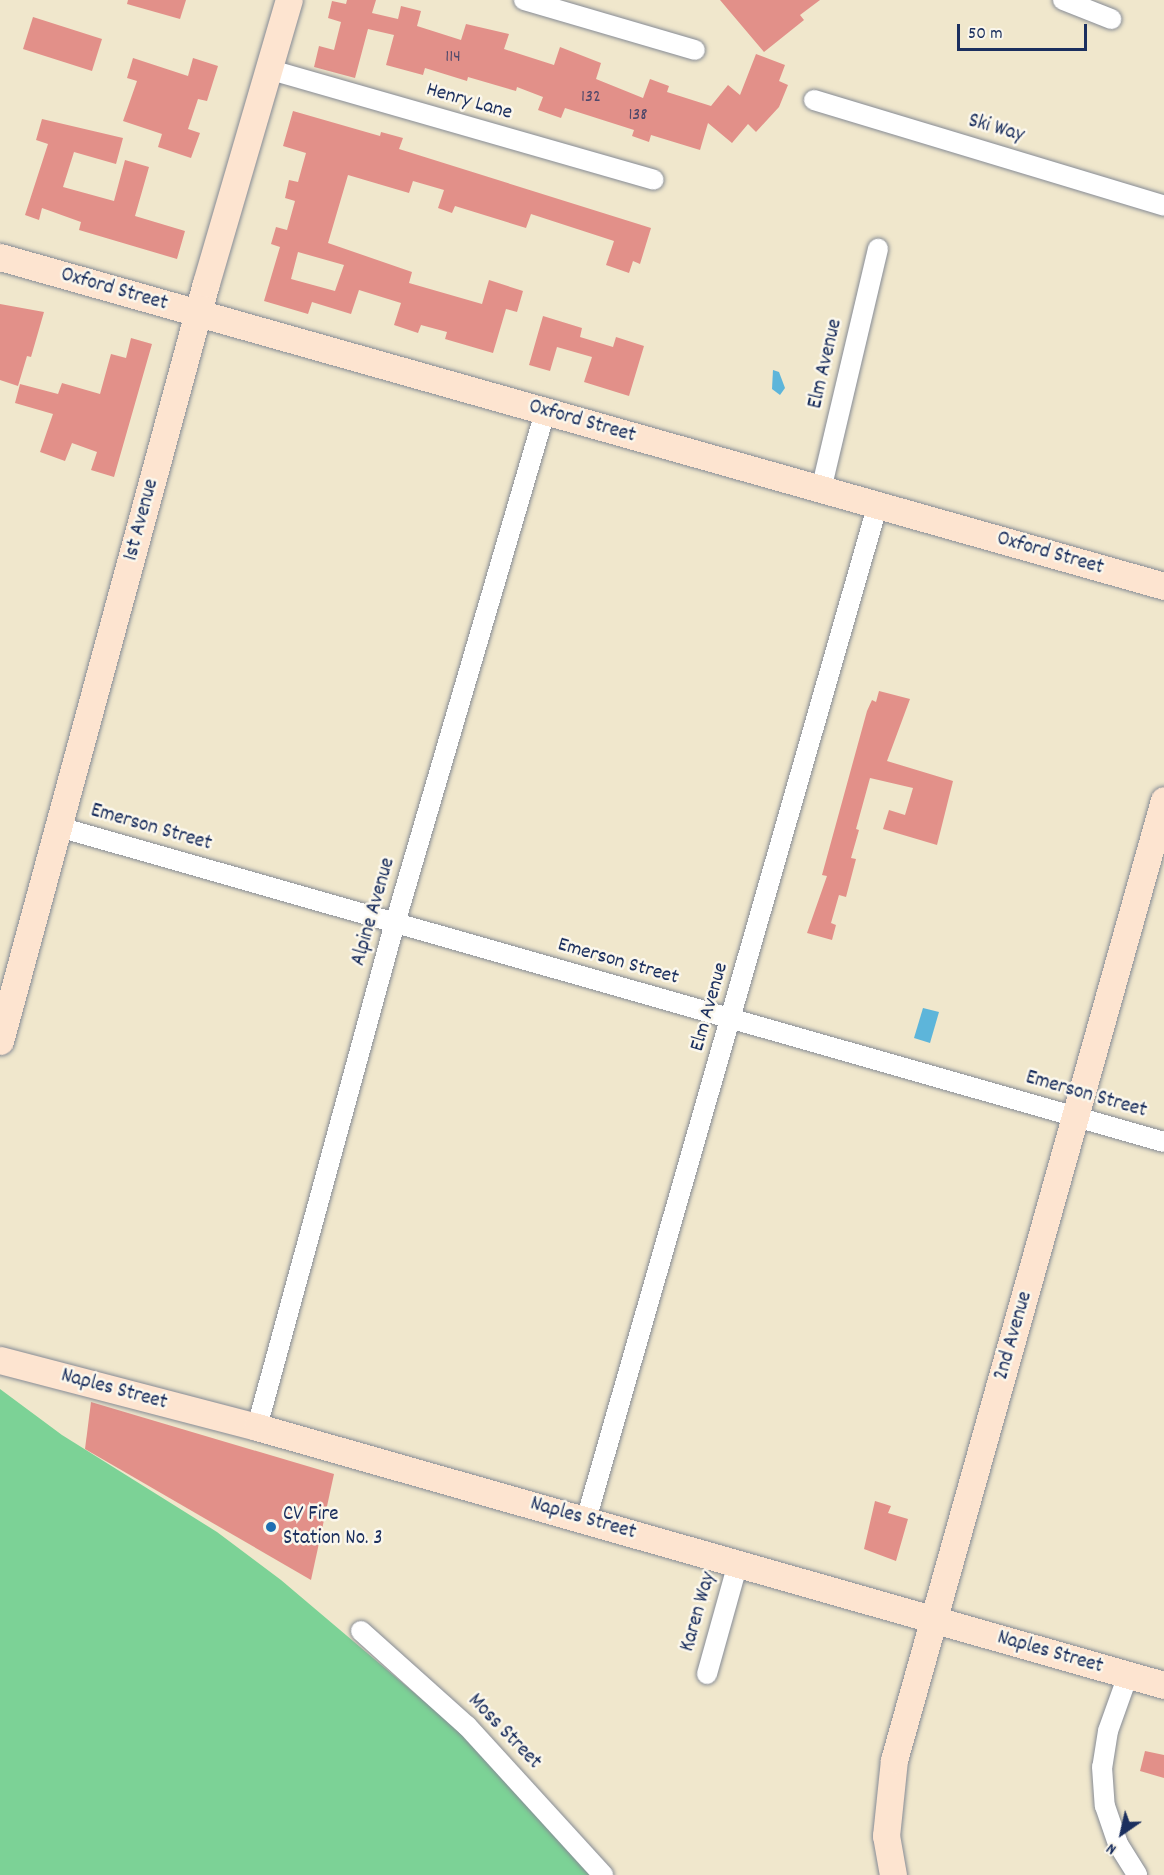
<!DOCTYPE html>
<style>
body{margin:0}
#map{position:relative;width:1164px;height:1875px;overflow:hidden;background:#f0e7cc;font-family:Dekko,sans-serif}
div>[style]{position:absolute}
.green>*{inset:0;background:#7cd296}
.water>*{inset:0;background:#5db5da}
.building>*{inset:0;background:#e29089}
.roads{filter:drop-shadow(0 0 2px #868b95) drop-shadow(0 0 2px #868b95)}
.street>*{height:20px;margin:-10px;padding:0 10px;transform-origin:10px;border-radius:10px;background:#fff}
.secondary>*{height:27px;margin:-13.5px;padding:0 13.5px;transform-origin:13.5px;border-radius:13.5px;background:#fde4d0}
.dots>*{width:16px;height:16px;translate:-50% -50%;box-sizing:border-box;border:3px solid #fbf7ec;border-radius:50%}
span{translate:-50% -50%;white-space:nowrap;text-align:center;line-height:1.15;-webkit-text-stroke:5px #fbf7ec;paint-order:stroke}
.number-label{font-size:18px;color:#4d4769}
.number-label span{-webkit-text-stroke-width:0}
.street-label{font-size:21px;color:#1b2f5e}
.poi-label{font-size:21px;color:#1b2f5e}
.left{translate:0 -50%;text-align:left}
.north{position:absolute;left:1092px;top:1803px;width:60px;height:60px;-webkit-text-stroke:4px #fbf7ec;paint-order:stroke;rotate:214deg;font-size:16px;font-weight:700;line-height:24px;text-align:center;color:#1b2f5e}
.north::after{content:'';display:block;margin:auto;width:21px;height:27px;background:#1b2f5e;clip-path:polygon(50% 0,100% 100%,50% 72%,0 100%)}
.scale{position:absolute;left:957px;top:24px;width:130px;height:27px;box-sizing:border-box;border:3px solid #1b2f5e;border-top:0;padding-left:8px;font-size:18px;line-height:21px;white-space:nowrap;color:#1b2f5e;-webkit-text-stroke:4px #fbf7ec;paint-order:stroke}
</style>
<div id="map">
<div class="green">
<div style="clip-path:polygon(0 1389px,62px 1435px,217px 1532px,281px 1580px,464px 1735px,600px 1875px,0 1875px)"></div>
</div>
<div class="water">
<div style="clip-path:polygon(773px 370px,779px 372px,785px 388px,780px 395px,772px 389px)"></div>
<div style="clip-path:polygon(923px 1008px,939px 1012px,930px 1043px,914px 1038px)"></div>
</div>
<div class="building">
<div style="clip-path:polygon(128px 0,186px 0,180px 19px,127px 4px)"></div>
<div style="clip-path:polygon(347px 0,376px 0,372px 13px,398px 19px,401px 6px,421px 11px,417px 26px,461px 40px,466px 24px,509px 34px,504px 49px,554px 65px,560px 47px,601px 63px,596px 79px,643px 98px,650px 79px,669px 86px,667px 92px,711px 106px,728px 85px,740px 95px,756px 54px,785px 65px,779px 81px,788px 85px,779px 107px,756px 132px,748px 124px,732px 143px,708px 123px,700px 150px,651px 135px,649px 142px,632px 136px,634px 130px,565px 108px,561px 118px,538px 110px,543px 97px,517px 87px,516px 91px,468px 77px,467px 81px,425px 68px,423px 75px,386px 65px,394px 35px,368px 29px,355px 78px,314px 67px,319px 46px,334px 50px,341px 22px,328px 18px,332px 1px,346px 4px)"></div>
<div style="clip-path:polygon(720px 0,820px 0,800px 15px,804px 20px,764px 52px)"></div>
<div style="clip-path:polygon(33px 17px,102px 39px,92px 71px,23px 49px)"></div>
<div style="clip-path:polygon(133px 58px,188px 76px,193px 58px,218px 66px,207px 101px,198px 99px,188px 129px,200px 133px,191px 158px,158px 147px,162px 134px,123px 121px,137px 81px,127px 78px)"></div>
<div style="clip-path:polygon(evenodd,293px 111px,380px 136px,381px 132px,403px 138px,399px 149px,651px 228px,640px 264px,633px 261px,629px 273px,606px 265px,614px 241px,531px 214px,526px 228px,455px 206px,452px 213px,438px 208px,444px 190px,413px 181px,409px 193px,348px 175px,328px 243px,412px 272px,409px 283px,482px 304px,489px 280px,523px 291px,517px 312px,506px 309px,493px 353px,445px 339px,447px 332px,421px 325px,418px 333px,394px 325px,401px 303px,359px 290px,351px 314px,312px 302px,308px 314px,264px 301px,280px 247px,271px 244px,276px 227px,287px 230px,295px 201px,285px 198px,289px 180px,298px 182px,306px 153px,283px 146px,293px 111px,298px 252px,344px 265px,335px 291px,291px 279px,298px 252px)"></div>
<div style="clip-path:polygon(42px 119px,123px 138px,116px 164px,74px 152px,63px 187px,114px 201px,125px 160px,149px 167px,135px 216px,185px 231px,177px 259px,79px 230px,81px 222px,42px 208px,39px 220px,25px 215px,48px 144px,36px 140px)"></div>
<div style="clip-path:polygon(0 304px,44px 312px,31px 357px,27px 356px,18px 386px,0 380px)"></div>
<div style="clip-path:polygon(543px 316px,582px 328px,580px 337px,613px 347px,616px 337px,644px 346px,629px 396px,584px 382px,592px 357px,557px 347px,550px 371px,529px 365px)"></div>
<div style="clip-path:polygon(131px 338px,152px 344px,114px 477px,91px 470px,97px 452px,72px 443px,65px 461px,40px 452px,53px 414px,15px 403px,20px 384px,58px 394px,62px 383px,100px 394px,111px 354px,126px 358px)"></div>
<div style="clip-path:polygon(879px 691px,910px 699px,887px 761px,953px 781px,937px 845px,883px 829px,889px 810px,905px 815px,913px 788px,870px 778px,856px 829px,859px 830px,851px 858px,856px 859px,846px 897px,839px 895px,831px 923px,836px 925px,832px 940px,807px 933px,827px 876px,822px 875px,867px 711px,872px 700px,876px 702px)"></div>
<div style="clip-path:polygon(91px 1402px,334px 1474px,311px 1580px,85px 1449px)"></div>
<div style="clip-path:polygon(875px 1501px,891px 1506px,888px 1513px,908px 1519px,896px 1561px,864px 1549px)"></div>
<div style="clip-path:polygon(1145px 1751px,1164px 1755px,1164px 1778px,1140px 1771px)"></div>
</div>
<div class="roads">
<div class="street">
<div style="left:524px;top:0;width:178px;rotate:16.3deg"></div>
<div style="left:1063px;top:0;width:52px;rotate:21.6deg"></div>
<div style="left:271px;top:70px;width:398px;rotate:16deg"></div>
<div style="left:814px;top:100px;width:366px;rotate:16.8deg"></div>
<div style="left:821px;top:490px;width:248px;rotate:-76.7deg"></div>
<div style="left:59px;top:827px;width:1149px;rotate:15.91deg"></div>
<div style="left:257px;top:1427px;width:508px;rotate:-74.71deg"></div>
<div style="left:391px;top:937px;width:547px;rotate:-73.65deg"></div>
<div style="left:586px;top:1520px;width:1054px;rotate:-73.97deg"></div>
<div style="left:361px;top:1631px;width:142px;rotate:41.9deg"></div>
<div style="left:467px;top:1726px;width:202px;rotate:47.6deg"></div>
<div style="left:707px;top:1674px;width:115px;rotate:-74.4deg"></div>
<div style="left:1128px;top:1675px;width:59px;rotate:109.7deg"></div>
<div style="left:1108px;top:1731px;width:36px;rotate:99deg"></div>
<div style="left:1102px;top:1767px;width:39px;rotate:86deg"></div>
<div style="left:1105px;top:1806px;width:40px;rotate:71.1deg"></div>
<div style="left:1118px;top:1844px;width:36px;rotate:58deg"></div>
</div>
<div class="secondary">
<div style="left:0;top:257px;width:1210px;rotate:15.78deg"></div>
<div style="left:0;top:1041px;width:785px;rotate:-74.8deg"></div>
<div style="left:206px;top:283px;width:295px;rotate:-73.7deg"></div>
<div style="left:0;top:1360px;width:266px;rotate:14.6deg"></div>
<div style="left:257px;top:1427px;width:943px;rotate:15.88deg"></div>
<div style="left:893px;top:1875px;width:40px;rotate:-100deg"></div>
<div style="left:886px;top:1836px;width:76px;rotate:-84deg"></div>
<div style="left:894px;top:1760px;width:997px;rotate:-74.29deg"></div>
</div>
</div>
<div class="dots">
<div style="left:271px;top:1527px;background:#1f6fb2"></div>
</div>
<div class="number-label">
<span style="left:453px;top:58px">114</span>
<span style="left:591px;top:98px">132</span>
<span style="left:638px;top:116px">138</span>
</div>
<div class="street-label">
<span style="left:469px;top:102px;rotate:16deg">Henry Lane</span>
<span style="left:996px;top:129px;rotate:16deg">Ski Way</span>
<span style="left:114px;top:290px;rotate:16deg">Oxford Street</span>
<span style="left:826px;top:364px;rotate:-77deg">Elm Avenue</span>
<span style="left:582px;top:422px;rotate:16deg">Oxford Street</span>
<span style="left:142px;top:520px;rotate:-75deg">1st Avenue</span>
<span style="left:1050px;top:554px;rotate:16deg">Oxford Street</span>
<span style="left:151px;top:828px;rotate:16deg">Emerson Street</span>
<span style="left:374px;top:912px;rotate:-74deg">Alpine Avenue</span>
<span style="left:618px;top:962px;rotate:16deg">Emerson Street</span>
<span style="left:710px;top:1007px;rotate:-74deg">Elm Avenue</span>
<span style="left:1086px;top:1095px;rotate:16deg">Emerson Street</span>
<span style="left:1014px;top:1336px;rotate:-74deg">2nd Avenue</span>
<span style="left:114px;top:1390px;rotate:15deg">Naples Street</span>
<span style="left:583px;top:1519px;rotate:16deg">Naples Street</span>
<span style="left:699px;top:1612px;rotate:-74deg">Karen Way</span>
<span style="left:1050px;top:1653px;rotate:16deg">Naples Street</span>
<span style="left:504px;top:1732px;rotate:46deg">Moss Street</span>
</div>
<div class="poi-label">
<span class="left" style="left:283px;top:1527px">CV Fire<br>Station No. 3</span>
</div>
<div class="north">N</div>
<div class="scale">50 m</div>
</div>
